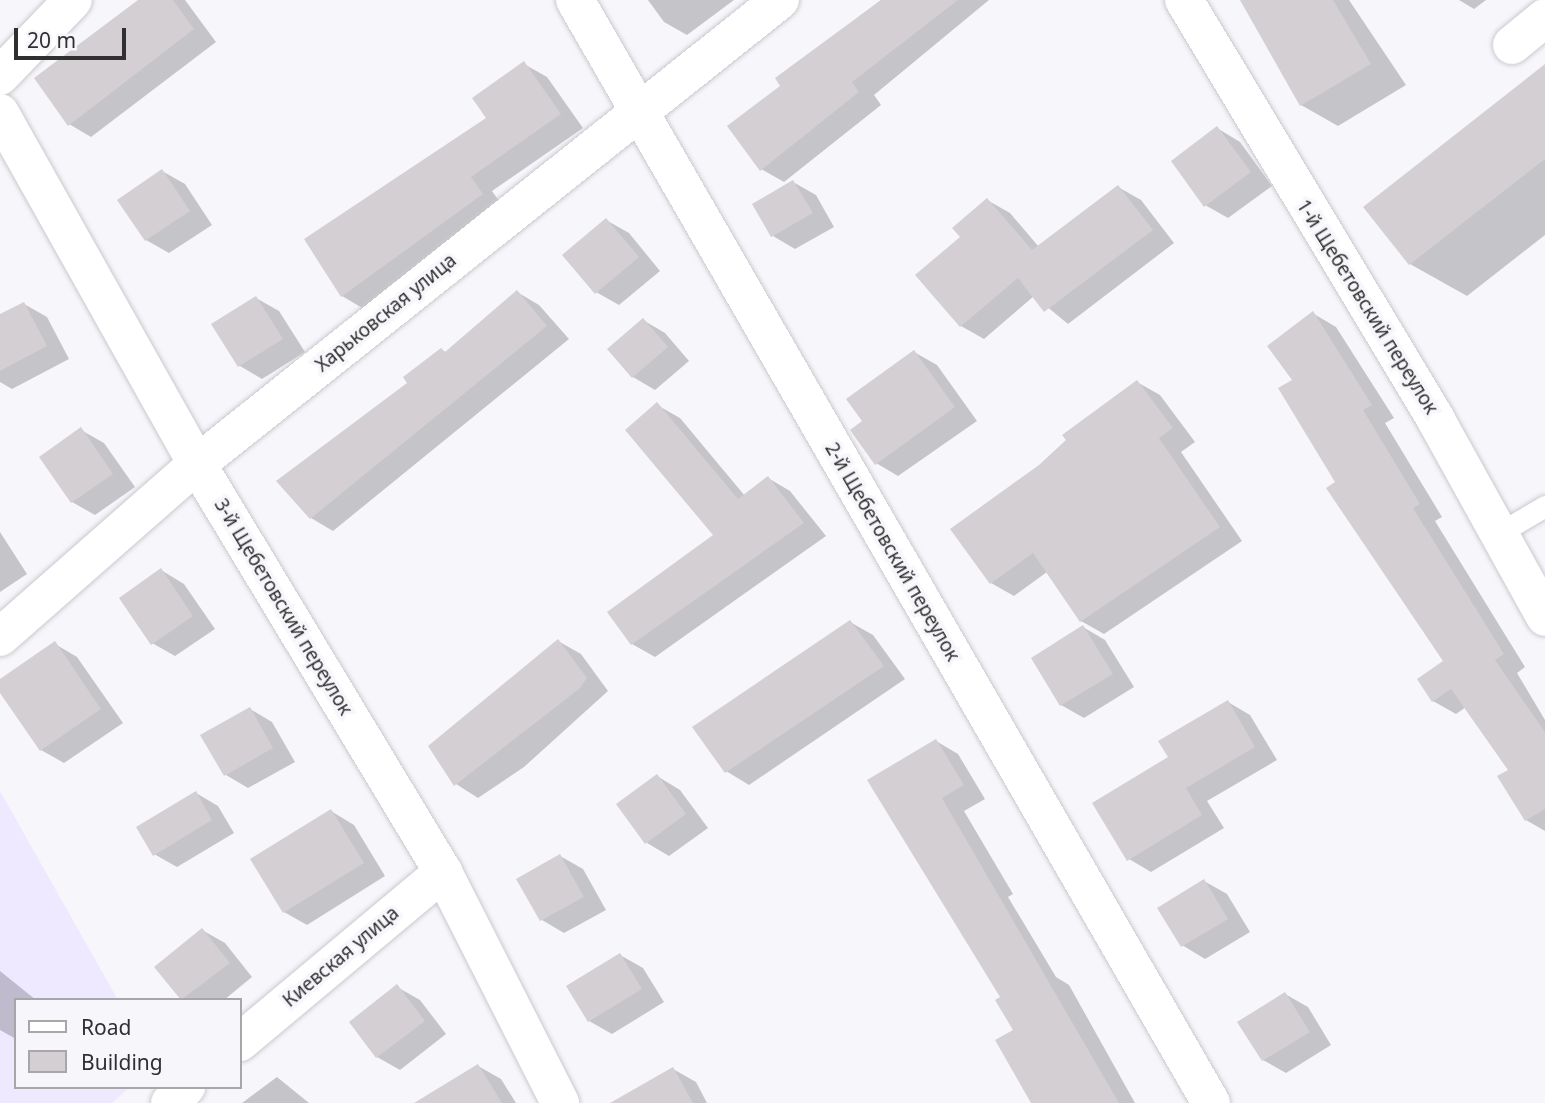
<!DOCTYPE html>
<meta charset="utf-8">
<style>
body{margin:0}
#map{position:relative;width:1545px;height:1103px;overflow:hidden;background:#f7f6fb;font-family:"Noto Sans",sans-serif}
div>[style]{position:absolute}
.industrial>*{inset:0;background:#efe9ff}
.shadow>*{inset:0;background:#0003}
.building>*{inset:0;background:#d3cfd3}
.roads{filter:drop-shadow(0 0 2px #cac9ce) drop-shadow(0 0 2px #cac9ce)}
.service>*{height:21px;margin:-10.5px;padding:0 10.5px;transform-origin:10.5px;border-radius:10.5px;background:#fff}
.minor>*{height:38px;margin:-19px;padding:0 19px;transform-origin:19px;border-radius:19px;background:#fff}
span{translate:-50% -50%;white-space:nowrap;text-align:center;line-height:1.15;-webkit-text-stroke:7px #f7f6fb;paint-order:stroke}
.street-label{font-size:19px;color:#303031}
.legend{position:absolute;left:14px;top:998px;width:228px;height:91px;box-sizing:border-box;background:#f7f6fb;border:2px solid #a7a7aa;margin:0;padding:9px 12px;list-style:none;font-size:21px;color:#303031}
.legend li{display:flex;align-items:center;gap:14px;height:35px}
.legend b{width:35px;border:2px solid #a7a7aa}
.scale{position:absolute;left:14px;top:28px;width:112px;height:32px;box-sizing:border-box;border:4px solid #303031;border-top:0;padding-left:9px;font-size:21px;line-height:24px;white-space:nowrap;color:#303031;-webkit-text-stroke:5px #f7f6fb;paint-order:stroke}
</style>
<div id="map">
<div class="industrial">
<div style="clip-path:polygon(0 791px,118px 1000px,16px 1000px,16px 1087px,130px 1087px,112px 1103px,0 1103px)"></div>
</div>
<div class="shadow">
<div style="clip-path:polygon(141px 0,185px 0,216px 42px,91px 137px,69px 124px)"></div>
<div style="clip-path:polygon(648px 0,734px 0,687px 35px,664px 22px)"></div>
<div style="clip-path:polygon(881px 0,989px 0,874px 95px,881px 105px,784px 182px,761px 169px,783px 86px,777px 79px)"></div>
<div style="clip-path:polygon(1241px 0,1349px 0,1406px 85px,1338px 126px,1301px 105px)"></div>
<div style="clip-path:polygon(1459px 0,1486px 0,1474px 9px)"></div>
<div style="clip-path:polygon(524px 64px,547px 77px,583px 128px,492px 191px,504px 208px,364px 309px,342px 296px,488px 119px)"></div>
<div style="clip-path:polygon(1545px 66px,1545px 235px,1467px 296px,1410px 264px,1366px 207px)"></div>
<div style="clip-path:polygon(1217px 128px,1240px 142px,1272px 186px,1228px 218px,1205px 205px)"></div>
<div style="clip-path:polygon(162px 171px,185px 184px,212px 225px,169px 253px,146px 240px)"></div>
<div style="clip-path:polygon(793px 182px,816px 195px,834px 227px,795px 249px,773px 236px)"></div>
<div style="clip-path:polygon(1118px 187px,1141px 200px,1174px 243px,1068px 324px,1034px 296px,984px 339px,961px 326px,987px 200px,1010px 213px,1039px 247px)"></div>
<div style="clip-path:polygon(606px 220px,629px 233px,660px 271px,619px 305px,596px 292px)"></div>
<div style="clip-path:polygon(517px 292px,539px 305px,569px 339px,333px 531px,311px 518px,410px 384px,442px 350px,447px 353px)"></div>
<div style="clip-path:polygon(256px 298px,279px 311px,305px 352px,262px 379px,240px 366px,213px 324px)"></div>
<div style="clip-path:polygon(24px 304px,47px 317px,69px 359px,12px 389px,0 382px,0 316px)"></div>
<div style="clip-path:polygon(1314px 314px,1336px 327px,1394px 418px,1385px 423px,1442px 517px,1435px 521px,1525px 667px,1517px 673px,1545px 720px,1545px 831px,1526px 820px,1510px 771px,1466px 707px,1456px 714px,1433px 701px,1419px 680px,1445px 662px,1337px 483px,1294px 381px)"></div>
<div style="clip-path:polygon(643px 320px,665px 333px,689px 361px,655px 390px,633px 377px)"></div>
<div style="clip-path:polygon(914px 352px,937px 365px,977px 421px,898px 476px,876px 463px,864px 422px)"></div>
<div style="clip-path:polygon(1137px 382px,1160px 395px,1195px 442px,1181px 452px,1242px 541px,1104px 634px,1081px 621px,1047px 572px,1014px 596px,991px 583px,1040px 466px)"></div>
<div style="clip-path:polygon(657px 405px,680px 418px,745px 496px,768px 478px,790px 491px,826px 536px,655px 657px,632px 644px,716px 535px)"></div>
<div style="clip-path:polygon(81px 430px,104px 443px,135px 487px,95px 515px,72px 502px)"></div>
<div style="clip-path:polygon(0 532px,27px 574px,0 592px)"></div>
<div style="clip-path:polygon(161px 570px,184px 584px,215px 629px,175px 656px,152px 643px)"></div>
<div style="clip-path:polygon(850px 622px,873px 635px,905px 679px,749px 785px,726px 771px,694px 727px)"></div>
<div style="clip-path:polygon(1083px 627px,1105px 640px,1134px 687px,1084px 718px,1061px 705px)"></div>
<div style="clip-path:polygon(558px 641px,581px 654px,608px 691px,524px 767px,478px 798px,456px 784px)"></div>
<div style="clip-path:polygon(55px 644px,77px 657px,123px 723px,64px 763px,41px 750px,0 690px,0 681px)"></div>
<div style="clip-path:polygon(1228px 702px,1250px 715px,1277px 760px,1207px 801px,1224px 828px,1151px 872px,1129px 859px,1170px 758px)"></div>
<div style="clip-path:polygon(250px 709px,272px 722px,295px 762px,248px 788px,226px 775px)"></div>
<div style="clip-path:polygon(936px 741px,958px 754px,985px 799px,964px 811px,1013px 894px,1008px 897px,1056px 977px,1069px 985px,1135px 1103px,1038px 1103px,1002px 998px,869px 781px)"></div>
<div style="clip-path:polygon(657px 776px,680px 790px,708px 828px,669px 856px,647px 843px)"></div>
<div style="clip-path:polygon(196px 793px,218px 806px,234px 833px,177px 867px,154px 854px)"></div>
<div style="clip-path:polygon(331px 811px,354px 825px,385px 876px,307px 925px,284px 912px)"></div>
<div style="clip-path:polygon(560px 856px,583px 869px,606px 910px,564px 933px,542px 920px,519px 879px)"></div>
<div style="clip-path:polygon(1204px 881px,1227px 894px,1250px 932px,1205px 959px,1182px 945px)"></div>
<div style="clip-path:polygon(202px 930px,225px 943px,252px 977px,224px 1000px,183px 1000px,157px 968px)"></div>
<div style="clip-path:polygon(620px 955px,643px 968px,664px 1002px,612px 1034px,589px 1021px)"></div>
<div style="clip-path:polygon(0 971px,36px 1000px,16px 1000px,16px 1039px,0 1030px)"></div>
<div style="clip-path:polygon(397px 987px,420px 1000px,446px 1034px,400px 1070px,377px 1057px)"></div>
<div style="clip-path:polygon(1285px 994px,1308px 1007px,1331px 1045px,1286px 1073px,1263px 1060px)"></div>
<div style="clip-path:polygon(478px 1066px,501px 1079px,516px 1103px,436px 1103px)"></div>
<div style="clip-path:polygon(673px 1069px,696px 1082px,707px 1103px,628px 1103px)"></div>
<div style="clip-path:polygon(277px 1077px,309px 1103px,242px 1103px)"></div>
</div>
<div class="building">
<div style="clip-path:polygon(138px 0,173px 0,194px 29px,68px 126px,34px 78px)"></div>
<div style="clip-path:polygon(881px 0,958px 0,852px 82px,859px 92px,760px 171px,727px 126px,780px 86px,775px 78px)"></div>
<div style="clip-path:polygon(1240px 0,1333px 0,1371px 64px,1300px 106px)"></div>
<div style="clip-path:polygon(524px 61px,561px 114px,471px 177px,483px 194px,341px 297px,304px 239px,486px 118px,472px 98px)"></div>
<div style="clip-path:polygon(1545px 64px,1545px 159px,1409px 265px,1363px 207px)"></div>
<div style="clip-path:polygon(1217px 126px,1251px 172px,1204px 207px,1171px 161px)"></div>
<div style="clip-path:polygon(162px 169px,190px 211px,145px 241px,117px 200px)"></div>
<div style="clip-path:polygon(793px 180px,813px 213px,771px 237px,752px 204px)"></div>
<div style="clip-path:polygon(1118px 185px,1153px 230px,1044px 312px,1018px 278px,960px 327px,915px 275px,960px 237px,952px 228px,987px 198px,1032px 250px)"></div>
<div style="clip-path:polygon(606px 218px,639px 257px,595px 294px,562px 255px)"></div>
<div style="clip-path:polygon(517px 290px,547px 326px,310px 519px,276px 481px,407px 383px,403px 377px,441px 348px,445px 352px)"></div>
<div style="clip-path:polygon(256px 296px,283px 339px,238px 367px,211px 324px)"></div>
<div style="clip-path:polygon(24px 302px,47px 346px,0 371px,0 314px)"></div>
<div style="clip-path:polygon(1313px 311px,1372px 405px,1363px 410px,1420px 504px,1413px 508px,1504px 654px,1495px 660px,1545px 732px,1545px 809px,1525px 821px,1497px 776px,1508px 770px,1451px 689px,1432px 702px,1417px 679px,1443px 661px,1326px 488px,1335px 482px,1278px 388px,1292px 380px,1267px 346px)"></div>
<div style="clip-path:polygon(643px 318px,668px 347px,632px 378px,607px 349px)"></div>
<div style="clip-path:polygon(914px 350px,955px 407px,875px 465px,850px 430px,862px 421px,846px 399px)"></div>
<div style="clip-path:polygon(1137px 380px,1173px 428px,1159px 438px,1220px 527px,1080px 622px,1033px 553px,990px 584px,950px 529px,1039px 465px,1066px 440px,1062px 435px)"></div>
<div style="clip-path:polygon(657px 402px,738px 499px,768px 476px,804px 523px,631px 645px,607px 612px,713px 535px,625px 430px)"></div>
<div style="clip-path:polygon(81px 427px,113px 474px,71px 503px,39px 457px)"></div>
<div style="clip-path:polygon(161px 568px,193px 616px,151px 645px,119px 598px)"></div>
<div style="clip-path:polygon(850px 620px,884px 666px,725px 773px,692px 727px)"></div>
<div style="clip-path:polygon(1083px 625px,1113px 674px,1060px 706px,1031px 658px)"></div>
<div style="clip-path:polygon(558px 639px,587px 678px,579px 689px,454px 786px,428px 746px)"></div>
<div style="clip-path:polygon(55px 641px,101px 709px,40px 751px,0 693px,0 679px)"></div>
<div style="clip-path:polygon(1228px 700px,1255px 747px,1186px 788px,1202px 815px,1127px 861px,1092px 803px,1168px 757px,1158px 741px)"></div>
<div style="clip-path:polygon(250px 707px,273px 748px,224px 776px,200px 735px)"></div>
<div style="clip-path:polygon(936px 739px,964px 785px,942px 798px,1119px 1103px,1031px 1103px,995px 1040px,1013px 1030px,995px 1000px,1000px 997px,867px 780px)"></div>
<div style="clip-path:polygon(657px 774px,686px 814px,645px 844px,616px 804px)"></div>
<div style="clip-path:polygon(196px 791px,212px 820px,153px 856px,136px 827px)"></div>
<div style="clip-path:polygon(331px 809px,364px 863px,283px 913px,250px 859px)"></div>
<div style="clip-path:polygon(560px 854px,584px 897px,540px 921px,516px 879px)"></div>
<div style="clip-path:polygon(1204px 879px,1228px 919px,1181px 947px,1157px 908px)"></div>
<div style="clip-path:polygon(202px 928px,230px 963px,181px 1000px,154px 967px)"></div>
<div style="clip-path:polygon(620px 953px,642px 989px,588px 1022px,566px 986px)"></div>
<div style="clip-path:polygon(397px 984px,425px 1021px,376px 1058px,349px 1022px)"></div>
<div style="clip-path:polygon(1285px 992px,1310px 1032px,1262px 1061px,1237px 1022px)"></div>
<div style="clip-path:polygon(478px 1064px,502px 1103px,414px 1103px)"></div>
<div style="clip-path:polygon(673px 1067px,693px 1103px,610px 1103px)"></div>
</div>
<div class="roads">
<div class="service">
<div style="left:1496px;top:535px;width:57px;rotate:-30.6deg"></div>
</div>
<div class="minor">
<div style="left:575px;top:0;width:1273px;rotate:60.03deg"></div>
<div style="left:1184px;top:0;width:490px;rotate:59deg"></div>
<div style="left:1436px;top:420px;width:225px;rotate:61deg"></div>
<div style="left:1512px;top:45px;width:43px;rotate:-39.3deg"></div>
<div style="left:0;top:76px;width:105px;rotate:-46.2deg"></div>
<div style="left:0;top:113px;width:403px;rotate:60.7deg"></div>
<div style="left:197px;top:464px;width:476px;rotate:58.9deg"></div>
<div style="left:443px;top:872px;width:259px;rotate:63.1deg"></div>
<div style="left:0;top:637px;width:262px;rotate:-41.3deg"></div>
<div style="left:197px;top:464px;width:745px;rotate:-38.52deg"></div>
<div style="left:240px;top:1042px;width:265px;rotate:-39.9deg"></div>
<div style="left:170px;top:1103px;width:23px;rotate:-45deg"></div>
</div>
</div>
<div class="street-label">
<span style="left:1367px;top:307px;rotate:58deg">1-й Щебетовский переулок</span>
<span style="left:386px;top:313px;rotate:-39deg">Харьковская улица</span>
<span style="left:892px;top:552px;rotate:60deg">2-й Щебетовский переулок</span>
<span style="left:283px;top:607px;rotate:59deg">3-й Щебетовский переулок</span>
<span style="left:341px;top:957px;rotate:-40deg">Киевская улица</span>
</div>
<ul class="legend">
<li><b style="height:9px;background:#fff"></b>Road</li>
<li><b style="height:19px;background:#d3cfd3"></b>Building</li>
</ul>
<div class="scale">20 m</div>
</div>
